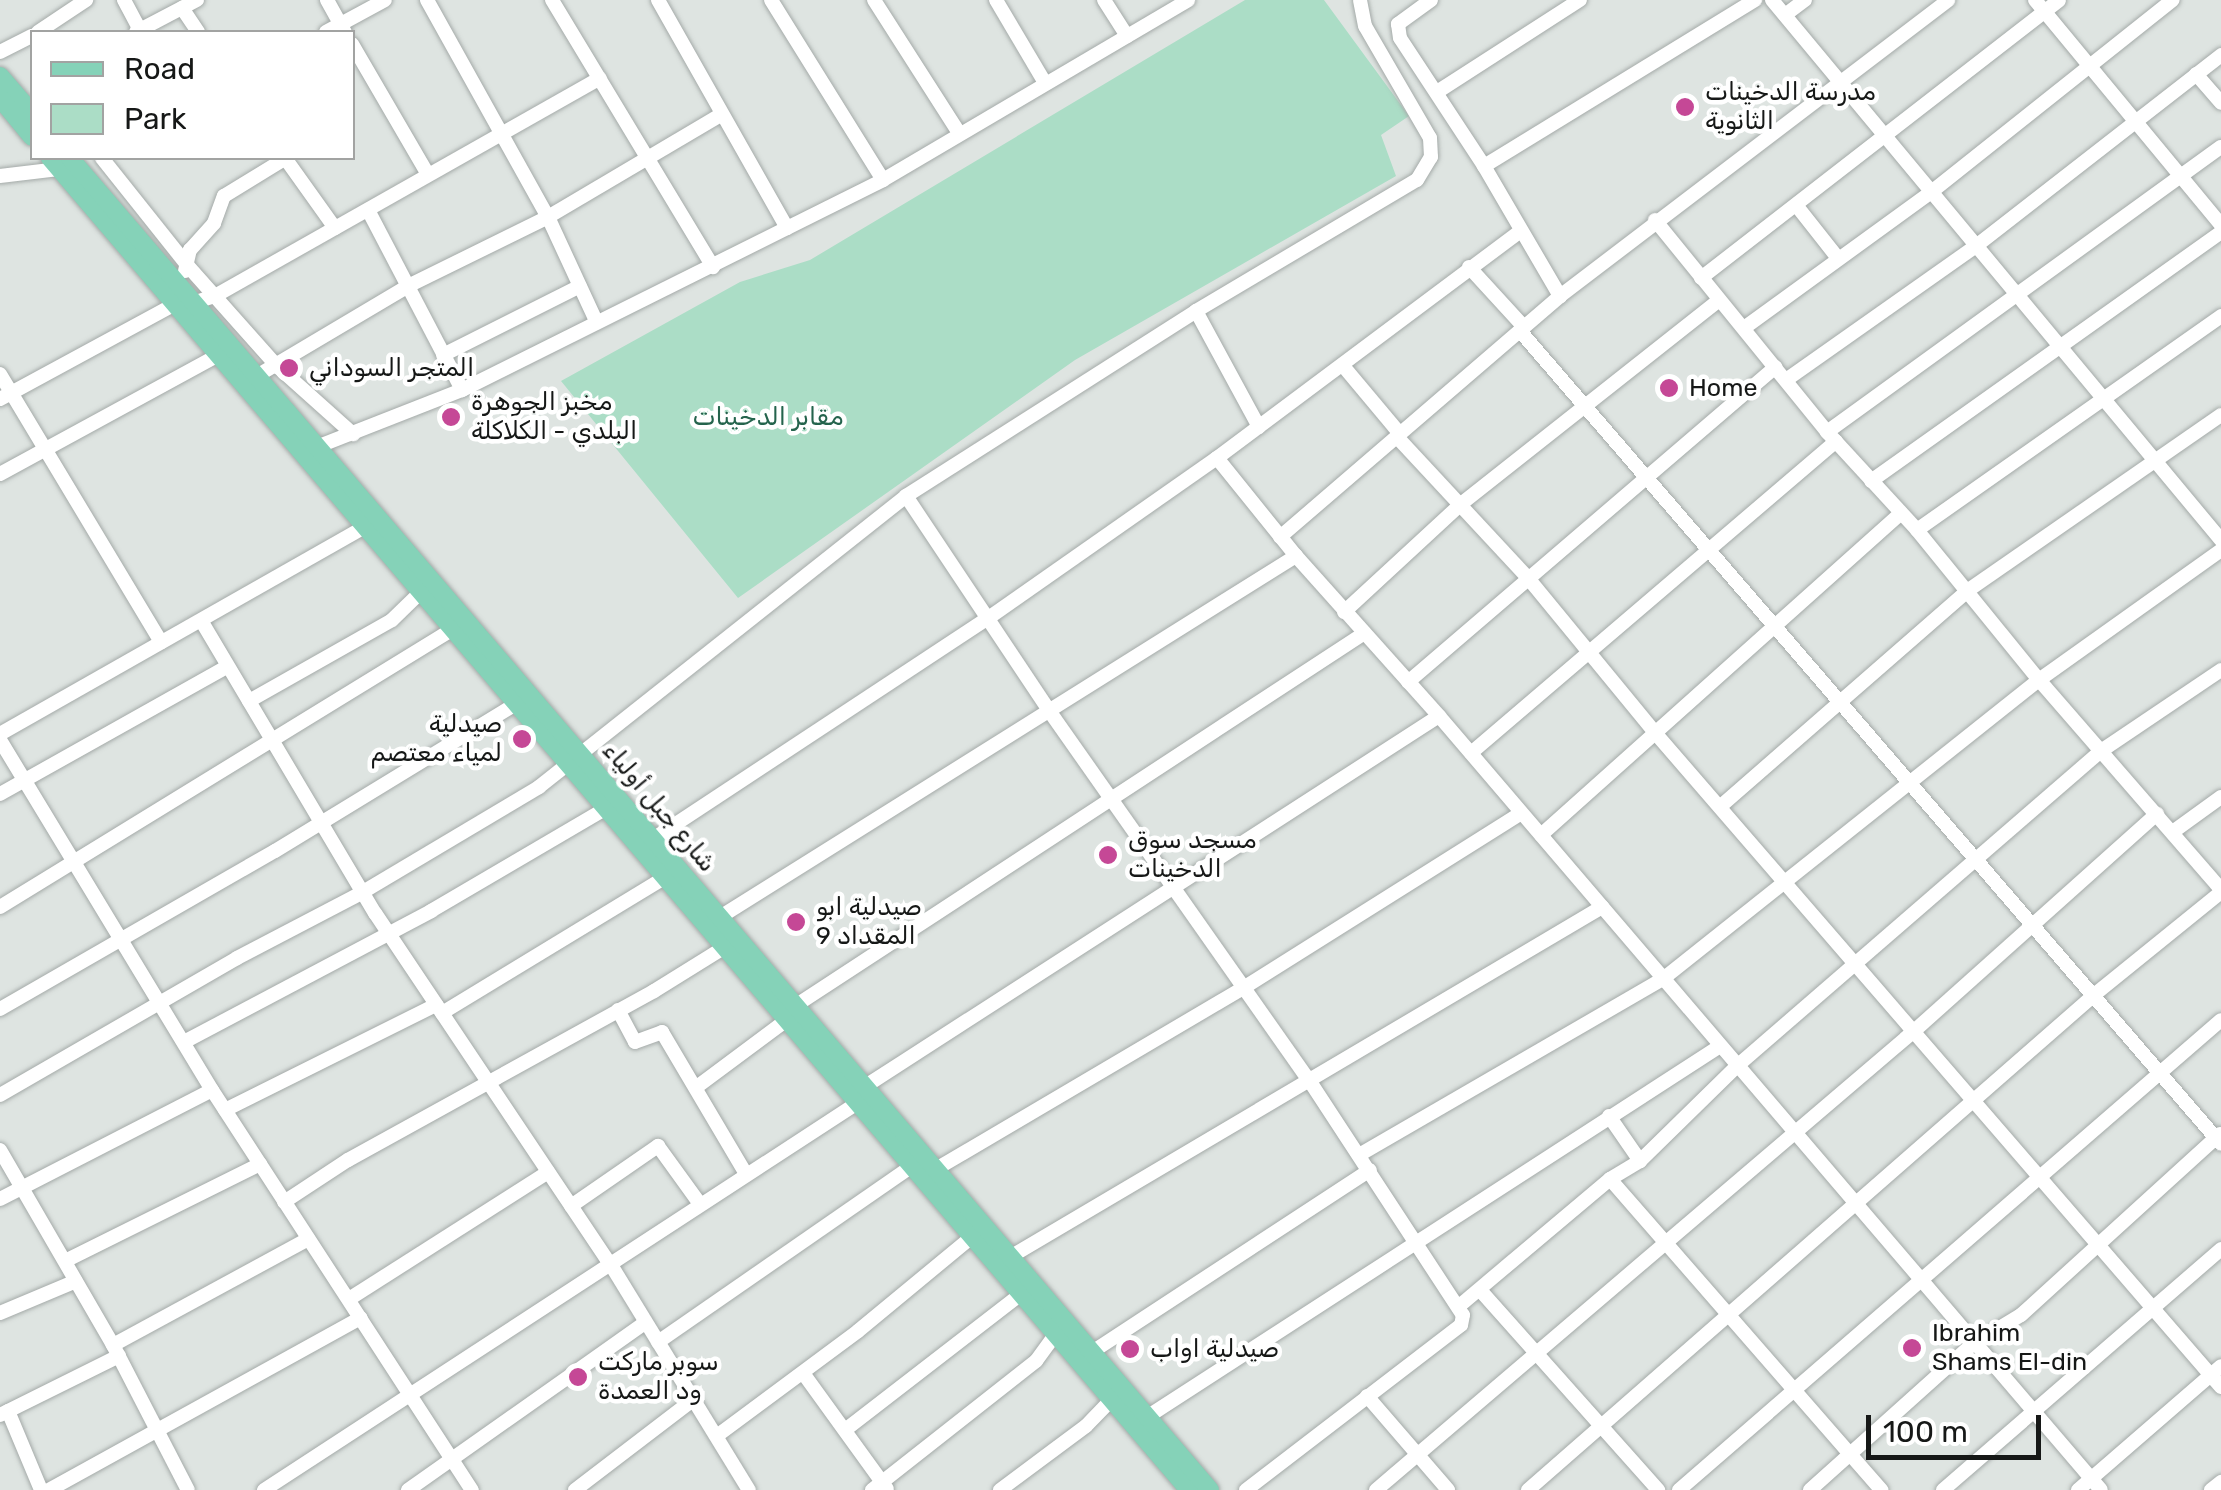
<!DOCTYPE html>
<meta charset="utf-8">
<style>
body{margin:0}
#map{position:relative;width:2221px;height:1490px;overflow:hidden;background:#dee4e1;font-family:Rubik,Vazirmatn,sans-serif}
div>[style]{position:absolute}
.green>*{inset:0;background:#abddc6}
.roads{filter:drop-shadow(0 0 2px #a4aaa8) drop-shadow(0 0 2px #a4aaa8)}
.minor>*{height:14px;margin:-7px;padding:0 7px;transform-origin:7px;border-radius:7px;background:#fff}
.major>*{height:18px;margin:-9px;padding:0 9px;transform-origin:9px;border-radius:9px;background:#85d2b8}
.dots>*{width:28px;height:28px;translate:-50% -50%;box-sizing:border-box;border:5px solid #fff;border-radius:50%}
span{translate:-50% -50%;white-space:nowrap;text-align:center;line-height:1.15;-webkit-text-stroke:9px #fff;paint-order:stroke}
.poi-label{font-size:25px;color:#161817}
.left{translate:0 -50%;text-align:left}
.right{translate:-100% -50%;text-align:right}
.park-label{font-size:25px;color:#25644d}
.street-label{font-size:25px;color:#161817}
.legend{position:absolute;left:30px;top:30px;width:325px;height:130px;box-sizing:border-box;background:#fff;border:2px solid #a2a3a2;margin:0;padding:12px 18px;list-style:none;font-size:30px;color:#161817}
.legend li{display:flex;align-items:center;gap:20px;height:50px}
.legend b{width:50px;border:2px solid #a2a3a2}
.scale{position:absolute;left:1866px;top:1415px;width:175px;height:45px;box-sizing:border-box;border:5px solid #161817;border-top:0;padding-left:12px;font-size:30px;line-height:35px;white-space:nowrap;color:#161817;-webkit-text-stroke:8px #fff;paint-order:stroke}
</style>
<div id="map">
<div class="green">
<div style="clip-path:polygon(1245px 0,1324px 0,1409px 116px,1381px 135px,1396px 176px,1075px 360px,738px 598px,561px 381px,740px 282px,810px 260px)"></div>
</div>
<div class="roads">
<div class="minor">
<div style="left:124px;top:0;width:34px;rotate:62deg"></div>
<div style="left:327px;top:0;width:37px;rotate:61deg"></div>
<div style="left:427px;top:0;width:248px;rotate:60.9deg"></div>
<div style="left:548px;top:217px;width:115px;rotate:65.2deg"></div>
<div style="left:552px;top:0;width:312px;rotate:58.9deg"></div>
<div style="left:658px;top:0;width:262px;rotate:60.5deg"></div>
<div style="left:771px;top:0;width:212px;rotate:58.1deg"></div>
<div style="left:874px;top:0;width:158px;rotate:57.4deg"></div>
<div style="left:996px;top:0;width:96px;rotate:59.4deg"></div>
<div style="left:1104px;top:0;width:43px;rotate:57.4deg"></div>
<div style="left:1431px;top:0;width:41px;rotate:144deg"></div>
<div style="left:1398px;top:24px;width:14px;rotate:82deg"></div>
<div style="left:1400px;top:38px;width:153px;rotate:56.7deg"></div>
<div style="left:1484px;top:166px;width:151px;rotate:59.7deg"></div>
<div style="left:1772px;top:0;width:702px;rotate:50.26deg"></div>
<div style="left:2035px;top:0;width:292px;rotate:50.4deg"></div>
<div style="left:182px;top:8px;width:29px;rotate:56deg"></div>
<div style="left:1785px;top:15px;width:25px;rotate:-37deg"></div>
<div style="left:38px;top:32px;width:58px;rotate:-33.7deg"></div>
<div style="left:136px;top:32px;width:69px;rotate:-27.7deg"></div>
<div style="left:326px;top:32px;width:67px;rotate:-28.5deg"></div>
<div style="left:352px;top:44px;width:149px;rotate:59.8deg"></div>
<div style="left:0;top:52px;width:36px;rotate:-27deg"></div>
<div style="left:2196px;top:74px;width:38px;rotate:49deg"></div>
<div style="left:1437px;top:92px;width:170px;rotate:-32.8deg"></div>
<div style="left:102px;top:158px;width:137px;rotate:51.5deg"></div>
<div style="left:187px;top:265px;width:137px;rotate:48.3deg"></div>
<div style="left:278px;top:367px;width:101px;rotate:41.8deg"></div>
<div style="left:285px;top:158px;width:86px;rotate:54.5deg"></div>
<div style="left:1484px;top:166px;width:318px;rotate:-31.5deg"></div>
<div style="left:0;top:176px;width:59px;rotate:-6.8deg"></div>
<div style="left:1796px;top:205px;width:66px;rotate:51.7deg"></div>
<div style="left:368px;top:210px;width:203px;rotate:62.4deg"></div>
<div style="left:1655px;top:220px;width:273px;rotate:50.9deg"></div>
<div style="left:1827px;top:432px;width:133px;rotate:47.4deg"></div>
<div style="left:1917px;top:530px;width:193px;rotate:50.9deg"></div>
<div style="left:2039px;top:680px;width:277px;rotate:49deg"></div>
<div style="left:1469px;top:267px;width:80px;rotate:47.5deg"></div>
<div style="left:185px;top:271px;width:22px;rotate:-77deg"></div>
<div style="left:190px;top:250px;width:36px;rotate:-48deg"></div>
<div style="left:214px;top:223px;width:29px;rotate:-70deg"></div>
<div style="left:224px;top:196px;width:73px;rotate:-31.5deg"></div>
<div style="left:1701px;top:278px;width:453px;rotate:-37.8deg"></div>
<div style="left:193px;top:303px;width:23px;rotate:-18deg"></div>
<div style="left:215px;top:296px;width:442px;rotate:-29.5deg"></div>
<div style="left:1196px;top:311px;width:132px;rotate:61.5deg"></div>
<div style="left:1744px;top:328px;width:230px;rotate:-36deg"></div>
<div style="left:1930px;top:193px;width:310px;rotate:-38.5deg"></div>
<div style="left:1520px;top:331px;width:1073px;rotate:49.23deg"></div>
<div style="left:443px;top:355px;width:153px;rotate:-26.7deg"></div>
<div style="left:1344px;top:367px;width:87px;rotate:50.1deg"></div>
<div style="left:0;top:374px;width:313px;rotate:59deg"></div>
<div style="left:255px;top:377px;width:178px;rotate:-30.7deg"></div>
<div style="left:408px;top:286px;width:156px;rotate:-26.2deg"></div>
<div style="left:548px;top:217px;width:202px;rotate:-30.6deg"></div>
<div style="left:1786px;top:380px;width:232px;rotate:-35.2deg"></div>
<div style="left:1976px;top:246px;width:311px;rotate:-37.9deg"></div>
<div style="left:0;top:399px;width:199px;rotate:-28.5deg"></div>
<div style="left:1827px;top:432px;width:486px;rotate:-35.9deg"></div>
<div style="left:1397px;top:437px;width:192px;rotate:47.1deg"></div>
<div style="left:1528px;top:578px;width:203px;rotate:50.6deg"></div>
<div style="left:1657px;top:735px;width:862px;rotate:49.14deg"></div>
<div style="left:309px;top:450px;width:164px;rotate:-21.4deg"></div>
<div style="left:462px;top:390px;width:470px;rotate:-26.5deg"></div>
<div style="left:883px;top:180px;width:354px;rotate:-30.5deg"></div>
<div style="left:1217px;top:458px;width:126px;rotate:51.1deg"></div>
<div style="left:1296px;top:556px;width:215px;rotate:48.2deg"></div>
<div style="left:1439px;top:716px;width:1018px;rotate:49.46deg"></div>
<div style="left:0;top:474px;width:248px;rotate:-28.6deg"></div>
<div style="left:1871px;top:481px;width:430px;rotate:-35.4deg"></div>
<div style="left:906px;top:496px;width:260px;rotate:56.3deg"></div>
<div style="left:1050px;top:712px;width:450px;rotate:54.9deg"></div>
<div style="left:1309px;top:1080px;width:281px;rotate:56.8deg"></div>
<div style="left:1463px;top:1315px;width:10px;rotate:101deg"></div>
<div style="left:1461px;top:1325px;width:271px;rotate:142.5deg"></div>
<div style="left:1917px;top:530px;width:372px;rotate:-35.1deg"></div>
<div style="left:1280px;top:537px;width:369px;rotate:-40.7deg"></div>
<div style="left:1560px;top:296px;width:488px;rotate:-37.3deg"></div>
<div style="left:1344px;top:612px;width:159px;rotate:-42.7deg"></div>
<div style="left:1461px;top:504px;width:329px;rotate:-38.3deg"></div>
<div style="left:202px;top:622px;width:339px;rotate:59.3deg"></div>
<div style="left:375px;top:913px;width:424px;rotate:56.2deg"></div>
<div style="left:611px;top:1265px;width:264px;rotate:58.5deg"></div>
<div style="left:1408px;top:682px;width:484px;rotate:-40.6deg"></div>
<div style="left:249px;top:701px;width:164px;rotate:-29.5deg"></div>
<div style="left:392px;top:620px;width:50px;rotate:-44.2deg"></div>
<div style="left:0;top:734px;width:419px;rotate:-29.6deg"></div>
<div style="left:0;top:740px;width:409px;rotate:58.8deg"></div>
<div style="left:212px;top:1090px;width:477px;rotate:57deg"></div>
<div style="left:1471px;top:753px;width:480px;rotate:-40.5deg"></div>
<div style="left:0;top:794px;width:261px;rotate:-29.3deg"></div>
<div style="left:1722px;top:805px;width:325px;rotate:-41.1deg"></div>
<div style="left:1967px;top:591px;width:309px;rotate:-34.7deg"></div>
<div style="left:2174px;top:831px;width:58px;rotate:-35.9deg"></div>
<div style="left:1541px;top:835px;width:483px;rotate:-41.8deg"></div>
<div style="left:653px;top:839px;width:400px;rotate:-33.4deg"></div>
<div style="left:987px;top:619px;width:281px;rotate:-35deg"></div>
<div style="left:1217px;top:458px;width:379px;rotate:-36.8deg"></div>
<div style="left:0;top:907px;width:532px;rotate:-31.54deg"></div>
<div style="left:720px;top:917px;width:680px;rotate:-32.08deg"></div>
<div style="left:795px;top:1006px;width:679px;rotate:-33.22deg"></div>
<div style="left:0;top:1009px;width:317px;rotate:-29.9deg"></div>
<div style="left:275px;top:851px;width:282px;rotate:-31.4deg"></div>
<div style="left:618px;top:1010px;width:36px;rotate:62deg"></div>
<div style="left:635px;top:1042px;width:29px;rotate:-20deg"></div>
<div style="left:662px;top:1032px;width:165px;rotate:59.4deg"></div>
<div style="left:442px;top:1013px;width:262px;rotate:-31.3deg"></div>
<div style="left:184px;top:1042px;width:280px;rotate:-27.9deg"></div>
<div style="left:431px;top:911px;width:202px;rotate:-30.4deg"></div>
<div style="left:698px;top:1086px;width:112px;rotate:-36.7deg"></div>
<div style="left:864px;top:1087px;width:684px;rotate:-32.83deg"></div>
<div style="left:0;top:1095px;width:274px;rotate:-30deg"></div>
<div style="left:237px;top:958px;width:142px;rotate:-27.6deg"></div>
<div style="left:363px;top:892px;width:205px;rotate:-30.8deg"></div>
<div style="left:539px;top:787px;width:468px;rotate:-38.4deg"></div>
<div style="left:906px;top:496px;width:344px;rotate:-32.5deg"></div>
<div style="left:1196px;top:311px;width:257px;rotate:-30.7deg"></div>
<div style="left:1417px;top:180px;width:27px;rotate:-59deg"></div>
<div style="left:1431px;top:157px;width:19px;rotate:-93deg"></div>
<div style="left:1430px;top:138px;width:129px;rotate:-120.1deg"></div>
<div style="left:1365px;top:26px;width:26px;rotate:-101deg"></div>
<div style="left:225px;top:1110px;width:236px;rotate:-26.5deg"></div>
<div style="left:1609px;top:1116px;width:55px;rotate:55.4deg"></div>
<div style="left:0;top:1150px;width:225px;rotate:59.9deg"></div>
<div style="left:113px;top:1345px;width:163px;rotate:62.7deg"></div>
<div style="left:1359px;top:1155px;width:353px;rotate:-30.1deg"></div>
<div style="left:1664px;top:978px;width:479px;rotate:-38.5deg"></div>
<div style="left:2039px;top:680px;width:224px;rotate:-35.5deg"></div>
<div style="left:936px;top:1169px;width:359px;rotate:-30.5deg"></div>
<div style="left:1245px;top:987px;width:326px;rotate:-32.2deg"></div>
<div style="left:1610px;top:1179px;width:413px;rotate:48.9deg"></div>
<div style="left:0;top:1199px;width:238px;rotate:-27.2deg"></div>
<div style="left:284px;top:1202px;width:77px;rotate:-33.3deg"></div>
<div style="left:348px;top:1160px;width:350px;rotate:-28.9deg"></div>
<div style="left:654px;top:991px;width:84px;rotate:-31.8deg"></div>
<div style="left:571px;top:1206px;width:106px;rotate:-34.6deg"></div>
<div style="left:658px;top:1146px;width:72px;rotate:54.1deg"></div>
<div style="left:1010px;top:1257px;width:688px;rotate:-30.59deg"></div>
<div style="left:65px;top:1261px;width:218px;rotate:-26.4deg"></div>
<div style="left:1480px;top:1290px;width:268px;rotate:48.3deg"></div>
<div style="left:349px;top:1299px;width:236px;rotate:-32.5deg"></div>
<div style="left:1458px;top:1307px;width:199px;rotate:-40.1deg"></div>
<div style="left:1610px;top:1179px;width:35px;rotate:-31deg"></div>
<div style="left:1640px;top:1161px;width:134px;rotate:-44.4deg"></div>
<div style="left:1736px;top:1067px;width:483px;rotate:-40.9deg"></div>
<div style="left:2101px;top:751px;width:145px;rotate:-34deg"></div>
<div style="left:0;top:1313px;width:82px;rotate:-22.8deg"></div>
<div style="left:658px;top:1342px;width:309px;rotate:-34.7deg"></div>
<div style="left:113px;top:1345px;width:222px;rotate:-28.5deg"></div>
<div style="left:1092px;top:1352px;width:332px;rotate:-33.2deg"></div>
<div style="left:803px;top:1373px;width:143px;rotate:54.1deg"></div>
<div style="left:1367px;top:1396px;width:124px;rotate:49.2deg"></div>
<div style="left:8px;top:1411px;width:86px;rotate:67.3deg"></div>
<div style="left:0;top:1415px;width:133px;rotate:-26.4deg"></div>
<div style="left:1147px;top:1417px;width:683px;rotate:-32.92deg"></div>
<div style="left:845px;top:1430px;width:222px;rotate:-37.7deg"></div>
<div style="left:718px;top:1435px;width:174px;rotate:-36.6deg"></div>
<div style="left:858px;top:1331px;width:149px;rotate:-39.6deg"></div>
<div style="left:49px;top:1490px;width:356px;rotate:-28.9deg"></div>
<div style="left:264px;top:1490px;width:710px;rotate:-33.11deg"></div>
<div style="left:408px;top:1490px;width:290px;rotate:-35.2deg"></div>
<div style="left:575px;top:1490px;width:150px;rotate:-37.4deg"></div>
<div style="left:872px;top:1490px;width:209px;rotate:-38.2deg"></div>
<div style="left:1036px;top:1361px;width:34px;rotate:-54deg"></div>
<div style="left:1000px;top:1490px;width:107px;rotate:-36.7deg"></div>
<div style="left:1086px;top:1426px;width:37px;rotate:-46deg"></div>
<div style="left:1376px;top:1490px;width:707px;rotate:-40.47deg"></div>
<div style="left:1914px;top:1031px;width:326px;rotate:-41.8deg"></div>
<div style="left:1528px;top:1490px;width:752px;rotate:-41.17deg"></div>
<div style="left:2094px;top:995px;width:164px;rotate:-39deg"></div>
<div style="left:1679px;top:1490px;width:717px;rotate:-40.93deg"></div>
<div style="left:1810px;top:1490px;width:219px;rotate:-41.9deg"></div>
<div style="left:1973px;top:1344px;width:56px;rotate:-31.1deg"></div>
<div style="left:2021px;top:1315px;width:269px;rotate:-42.3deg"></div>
<div style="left:1943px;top:1490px;width:368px;rotate:-40.9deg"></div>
<div style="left:2078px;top:1490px;width:189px;rotate:-40.9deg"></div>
<div style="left:2211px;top:1490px;width:13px;rotate:-39deg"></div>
</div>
<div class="major">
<div style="left:0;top:76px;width:49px;rotate:49.1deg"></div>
<div style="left:0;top:98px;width:50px;rotate:50.6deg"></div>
<div style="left:50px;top:158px;width:1753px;rotate:49.47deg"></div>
<div style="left:70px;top:158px;width:1753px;rotate:49.44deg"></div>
</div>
</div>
<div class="dots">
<div style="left:1685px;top:107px;background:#c54896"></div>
<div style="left:289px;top:368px;background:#c54896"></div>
<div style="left:1669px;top:388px;background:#c54896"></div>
<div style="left:451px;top:417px;background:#c54896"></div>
<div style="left:522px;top:739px;background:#c54896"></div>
<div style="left:1108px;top:855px;background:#c54896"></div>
<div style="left:796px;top:922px;background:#c54896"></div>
<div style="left:1912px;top:1348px;background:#c54896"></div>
<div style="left:1130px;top:1349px;background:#c54896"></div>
<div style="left:578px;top:1377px;background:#c54896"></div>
</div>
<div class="poi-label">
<span class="left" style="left:1705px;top:107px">مدرسة الدخينات<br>الثانوية</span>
<span class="left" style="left:309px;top:368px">المتجر السوداني</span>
<span class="left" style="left:1689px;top:388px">Home</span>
<span class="left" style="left:471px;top:417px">مخبز الجوهرة<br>البلدي - الكلاكلة</span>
<span class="right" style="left:502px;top:739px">صيدلية<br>لمياء معتصم</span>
<span class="left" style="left:1128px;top:855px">مسجد سوق<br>الدخينات</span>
<span class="left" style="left:816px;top:922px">صيدلية ابو<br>المقداد 9</span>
<span class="left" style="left:1932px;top:1348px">Ibrahim<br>Shams El-din</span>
<span class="left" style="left:1150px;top:1349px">صيدلية اواب</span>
<span class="left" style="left:598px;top:1377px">سوبر ماركت<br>ود العمدة</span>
</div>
<div class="park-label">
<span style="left:768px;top:417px">مقابر الدخينات</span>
</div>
<div class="street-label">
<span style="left:659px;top:807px;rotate:50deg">شارع جبل أولياء</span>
</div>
<ul class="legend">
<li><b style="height:12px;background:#85d2b8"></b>Road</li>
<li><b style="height:28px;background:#abddc6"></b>Park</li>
</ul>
<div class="scale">100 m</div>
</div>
